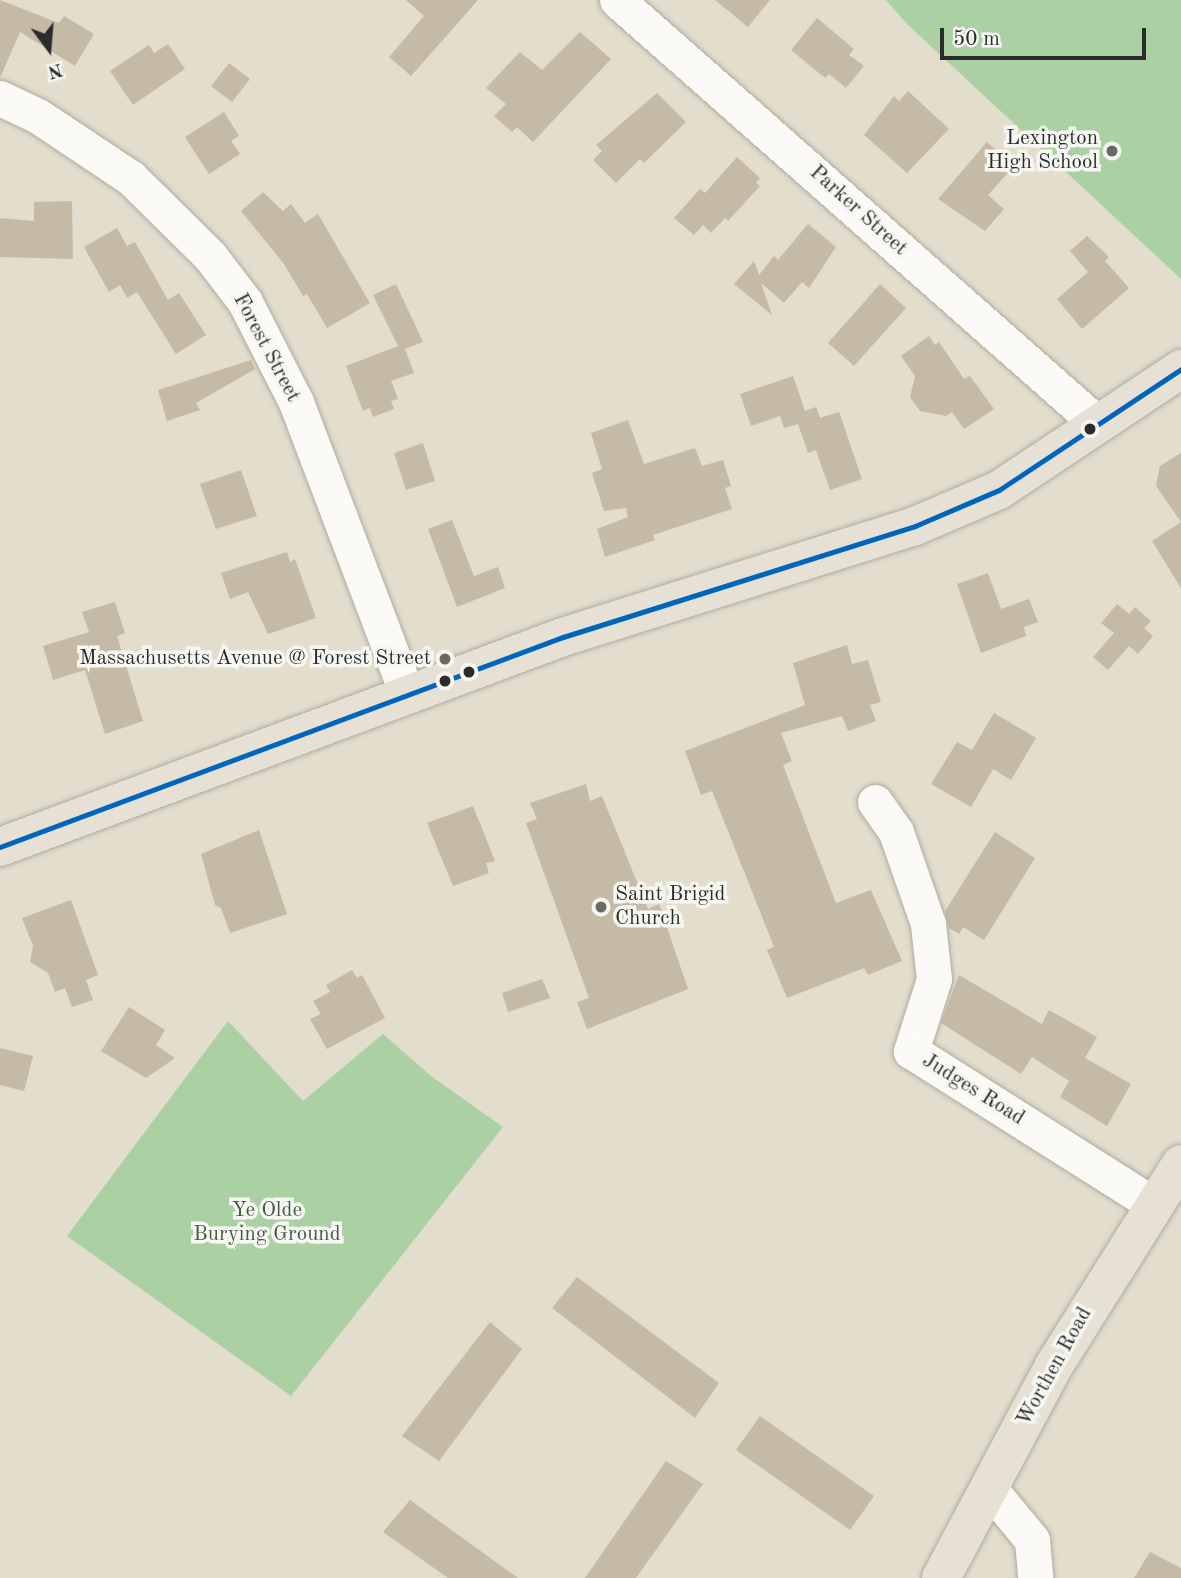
<!DOCTYPE html>
<style>
body{margin:0}
#map{position:relative;width:1181px;height:1578px;overflow:hidden;background:#e2ddcc;font-family:"Old Standard TT",serif}
div>[style]{position:absolute}
.green>*{inset:0;background:#abd0a4}
.building>*{inset:0;background:#c5baa6}
.roads{filter:drop-shadow(0 0 2px #aeaca1) drop-shadow(0 0 2px #aeaca1)}
.minor>*{height:35px;margin:-17.5px;padding:0 17.5px;transform-origin:17.5px;border-radius:17.5px;background:#fbfaf7}
.major>*{height:38px;margin:-19px;padding:0 19px;transform-origin:19px;border-radius:19px;background:#e7e0d4}
.bus-1>*{height:5px;margin:-2.5px;padding:0 2.5px;transform-origin:2.5px;border-radius:2.5px;background:#0065bd}
.dots>*{width:19px;height:19px;translate:-50% -50%;box-sizing:border-box;border:4px solid #f6f6f2;border-radius:50%}
span{translate:-50% -50%;white-space:nowrap;text-align:center;line-height:1.15;-webkit-text-stroke:7px #f6f6f2;paint-order:stroke}
.poi-label{font-size:21px;color:#2b2b2b}
.right{translate:-100% -50%;text-align:right}
.left{translate:0 -50%;text-align:left}
.street-label{font-size:21px;color:#2b2b2b}
.park-label{font-size:21px;color:#445a45}
.north{position:absolute;left:14px;top:14px;width:70px;height:70px;-webkit-text-stroke:5px #f6f6f2;paint-order:stroke;rotate:164deg;font-size:19px;font-weight:700;line-height:28px;text-align:center;color:#2b2b2b}
.north::after{content:'';display:block;margin:auto;width:24px;height:32px;background:#2b2b2b;clip-path:polygon(50% 0,100% 100%,50% 72%,0 100%)}
.scale{position:absolute;left:940px;top:28px;width:206px;height:32px;box-sizing:border-box;border:4px solid #2b2b2b;border-top:0;padding-left:9px;font-size:21px;line-height:24px;white-space:nowrap;color:#2b2b2b;-webkit-text-stroke:5px #f6f6f2;paint-order:stroke}
</style>
<div id="map">
<div class="green">
<div style="clip-path:polygon(886px 0,1181px 0,1181px 279px,907px 24px)"></div>
<div style="clip-path:polygon(228px 1021px,303px 1101px,383px 1034px,431px 1076px,503px 1127px,291px 1396px,67px 1236px)"></div>
</div>
<div class="building">
<div style="clip-path:polygon(0 0,59px 23px,64px 16px,94px 34px,75px 66px,20px 32px,0 78px)"></div>
<div style="clip-path:polygon(406px 0,478px 0,411px 76px,389px 57px,424px 16px)"></div>
<div style="clip-path:polygon(715px 0,770px 0,748px 27px)"></div>
<div style="clip-path:polygon(817px 18px,854px 49px,849px 55px,864px 66px,846px 88px,829px 74px,825px 78px,791px 50px)"></div>
<div style="clip-path:polygon(580px 32px,611px 59px,533px 142px,517px 127px,512px 132px,494px 116px,506px 104px,486px 88px,520px 52px,542px 70px)"></div>
<div style="clip-path:polygon(168px 44px,185px 69px,133px 105px,110px 71px,149px 45px,154px 53px)"></div>
<div style="clip-path:polygon(229px 63px,250px 79px,232px 102px,211px 86px)"></div>
<div style="clip-path:polygon(908px 91px,949px 129px,907px 173px,864px 135px,894px 96px,899px 101px)"></div>
<div style="clip-path:polygon(657px 93px,686px 122px,644px 163px,640px 159px,616px 183px,593px 160px,602px 151px,596px 145px)"></div>
<div style="clip-path:polygon(224px 112px,239px 136px,231px 141px,240px 154px,209px 174px,185px 137px)"></div>
<div style="clip-path:polygon(987px 142px,1014px 166px,988px 195px,1004px 209px,985px 231px,938px 199px)"></div>
<div style="clip-path:polygon(737px 157px,760px 178px,756px 183px,760px 186px,728px 221px,725px 218px,711px 233px,703px 225px,694px 235px,674px 218px,700px 189px,705px 193px)"></div>
<div style="clip-path:polygon(263px 192px,283px 211px,291px 204px,305px 223px,318px 214px,370px 303px,327px 328px,307px 294px,303px 296px,284px 264px,241px 211px)"></div>
<div style="clip-path:polygon(72px 201px,73px 259px,0 257px,0 218px,34px 221px,34px 202px)"></div>
<div style="clip-path:polygon(808px 224px,836px 247px,809px 288px,802px 282px,784px 303px,761px 283px,772px 315px,734px 284px,754px 261px,759px 275px,774px 256px,778px 260px)"></div>
<div style="clip-path:polygon(117px 228px,127px 246px,135px 242px,168px 300px,179px 293px,206px 335px,176px 354px,137px 292px,127px 298px,120px 285px,109px 292px,84px 247px)"></div>
<div style="clip-path:polygon(1087px 236px,1109px 257px,1105px 261px,1129px 288px,1082px 329px,1057px 299px,1088px 272px,1070px 251px)"></div>
<div style="clip-path:polygon(396px 284px,423px 342px,405px 349px,414px 373px,391px 381px,398px 399px,391px 401px,394px 409px,373px 417px,370px 408px,363px 411px,346px 366px,398px 346px,373px 295px)"></div>
<div style="clip-path:polygon(880px 284px,906px 308px,854px 366px,828px 343px)"></div>
<div style="clip-path:polygon(929px 336px,935px 345px,939px 342px,964px 379px,970px 376px,994px 409px,964px 429px,952px 412px,946px 416px,920px 411px,910px 397px,915px 376px,901px 356px)"></div>
<div style="clip-path:polygon(251px 360px,255px 369px,196px 403px,200px 410px,167px 421px,158px 390px)"></div>
<div style="clip-path:polygon(793px 376px,805px 411px,816px 407px,820px 418px,839px 412px,862px 479px,830px 490px,816px 450px,808px 453px,798px 424px,784px 428px,780px 416px,751px 426px,740px 394px)"></div>
<div style="clip-path:polygon(628px 420px,644px 464px,695px 448px,702px 466px,723px 460px,731px 486px,725px 488px,732px 509px,653px 535px,655px 540px,605px 557px,597px 529px,628px 517px,626px 508px,604px 511px,592px 473px,602px 469px,591px 433px)"></div>
<div style="clip-path:polygon(423px 443px,435px 481px,406px 490px,394px 453px)"></div>
<div style="clip-path:polygon(1181px 453px,1181px 588px,1152px 541px,1181px 522px,1156px 486px,1160px 466px)"></div>
<div style="clip-path:polygon(241px 470px,257px 516px,216px 529px,200px 484px)"></div>
<div style="clip-path:polygon(452px 520px,474px 576px,498px 567px,505px 588px,457px 607px,428px 529px)"></div>
<div style="clip-path:polygon(287px 552px,290px 562px,295px 559px,316px 618px,268px 634px,248px 592px,230px 599px,221px 573px)"></div>
<div style="clip-path:polygon(988px 573px,1001px 609px,1029px 599px,1038px 622px,1024px 627px,1026px 636px,981px 653px,957px 584px)"></div>
<div style="clip-path:polygon(115px 602px,125px 633px,117px 636px,143px 721px,105px 734px,85px 670px,53px 680px,43px 646px,89px 632px,82px 612px)"></div>
<div style="clip-path:polygon(1117px 604px,1129px 614px,1135px 607px,1151px 621px,1144px 628px,1153px 636px,1138px 654px,1129px 646px,1108px 670px,1093px 657px,1114px 633px,1101px 623px)"></div>
<div style="clip-path:polygon(847px 645px,852px 664px,868px 660px,881px 702px,870px 705px,876px 721px,848px 731px,842px 716px,781px 733px,792px 761px,783px 765px,836px 903px,871px 890px,902px 961px,868px 975px,864px 968px,787px 998px,767px 950px,774px 947px,712px 791px,701px 795px,685px 751px,805px 705px,793px 663px)"></div>
<div style="clip-path:polygon(994px 713px,1036px 738px,1011px 780px,993px 769px,971px 807px,931px 784px,957px 742px,972px 750px)"></div>
<div style="clip-path:polygon(586px 784px,590px 801px,602px 796px,648px 909px,659px 904px,688px 989px,587px 1029px,577px 1002px,589px 998px,526px 823px,537px 819px,530px 803px)"></div>
<div style="clip-path:polygon(473px 806px,495px 861px,486px 863px,489px 873px,453px 886px,427px 823px)"></div>
<div style="clip-path:polygon(259px 830px,287px 914px,230px 933px,221px 908px,215px 905px,201px 854px)"></div>
<div style="clip-path:polygon(995px 832px,1035px 858px,984px 940px,963px 927px,959px 934px,949px 928px,945px 911px)"></div>
<div style="clip-path:polygon(71px 900px,98px 975px,86px 980px,93px 1000px,72px 1007px,65px 988px,55px 992px,48px 973px,30px 962px,33px 946px,22px 918px)"></div>
<div style="clip-path:polygon(352px 970px,357px 978px,362px 975px,385px 1018px,327px 1049px,310px 1019px,321px 1014px,313px 1001px,330px 992px,326px 985px)"></div>
<div style="clip-path:polygon(959px 975px,1042px 1024px,1049px 1010px,1097px 1037px,1085px 1058px,1131px 1084px,1107px 1126px,1060px 1097px,1069px 1081px,1032px 1057px,1021px 1074px,941px 1023px)"></div>
<div style="clip-path:polygon(542px 979px,550px 998px,508px 1012px,502px 993px)"></div>
<div style="clip-path:polygon(129px 1007px,165px 1030px,156px 1045px,175px 1058px,146px 1078px,101px 1051px)"></div>
<div style="clip-path:polygon(0 1048px,33px 1056px,24px 1091px,0 1085px)"></div>
<div style="clip-path:polygon(577px 1277px,719px 1383px,695px 1418px,552px 1308px)"></div>
<div style="clip-path:polygon(490px 1322px,522px 1349px,439px 1461px,402px 1436px)"></div>
<div style="clip-path:polygon(760px 1416px,874px 1496px,850px 1530px,736px 1450px)"></div>
<div style="clip-path:polygon(666px 1461px,703px 1484px,636px 1578px,585px 1578px)"></div>
<div style="clip-path:polygon(410px 1500px,518px 1578px,448px 1578px,383px 1532px)"></div>
<div style="clip-path:polygon(1150px 1552px,1181px 1568px,1181px 1578px,1134px 1578px)"></div>
</div>
<div class="roads">
<div class="minor">
<div style="left:617px;top:0;width:641px;rotate:41.4deg"></div>
<div style="left:0;top:98px;width:42px;rotate:25.3deg"></div>
<div style="left:38px;top:116px;width:112px;rotate:33.7deg"></div>
<div style="left:131px;top:178px;width:111px;rotate:44.6deg"></div>
<div style="left:210px;top:256px;width:58px;rotate:52.7deg"></div>
<div style="left:245px;top:302px;width:112px;rotate:63deg"></div>
<div style="left:296px;top:402px;width:312px;rotate:69.2deg"></div>
<div style="left:875px;top:802px;width:37px;rotate:55deg"></div>
<div style="left:896px;top:832px;width:97px;rotate:70.8deg"></div>
<div style="left:928px;top:924px;width:55px;rotate:83.8deg"></div>
<div style="left:934px;top:979px;width:76px;rotate:107.7deg"></div>
<div style="left:911px;top:1051px;width:286px;rotate:32.3deg"></div>
<div style="left:989px;top:1488px;width:67px;rotate:50.4deg"></div>
<div style="left:1032px;top:1540px;width:38px;rotate:85deg"></div>
</div>
<div class="major">
<div style="left:0;top:847px;width:601px;rotate:-20.46deg"></div>
<div style="left:563px;top:637px;width:369px;rotate:-17.5deg"></div>
<div style="left:915px;top:526px;width:91px;rotate:-23.2deg"></div>
<div style="left:999px;top:490px;width:219px;rotate:-33.6deg"></div>
<div style="left:941px;top:1578px;width:242px;rotate:-62deg"></div>
<div style="left:1055px;top:1364px;width:236px;rotate:-57.8deg"></div>
</div>
</div>
<div class="bus-1">
<div style="left:0;top:847px;width:601px;rotate:-20.46deg"></div>
<div style="left:563px;top:637px;width:369px;rotate:-17.5deg"></div>
<div style="left:915px;top:526px;width:91px;rotate:-23.2deg"></div>
<div style="left:999px;top:490px;width:219px;rotate:-33.6deg"></div>
</div>
<div class="dots">
<div style="left:1112px;top:151px;background:#6b6963"></div>
<div style="left:1090px;top:429px;background:#2b2b2b"></div>
<div style="left:445px;top:659px;background:#6b6963"></div>
<div style="left:469px;top:672px;background:#2b2b2b"></div>
<div style="left:445px;top:681px;background:#2b2b2b"></div>
<div style="left:601px;top:907px;background:#6b6963"></div>
</div>
<div class="poi-label">
<span class="right" style="left:1098px;top:151px">Lexington<br>High School</span>
<span class="right" style="left:431px;top:659px">Massachusetts Avenue @ Forest Street</span>
<span class="left" style="left:615px;top:907px">Saint Brigid<br>Church</span>
</div>
<div class="street-label">
<span style="left:858px;top:211px;rotate:42deg">Parker Street</span>
<span style="left:266px;top:348px;rotate:62deg">Forest Street</span>
<span style="left:973px;top:1090px;rotate:32deg">Judges Road</span>
<span style="left:1055px;top:1367px;rotate:-61deg">Worthen Road</span>
</div>
<div class="park-label">
<span style="left:267px;top:1223px">Ye Olde<br>Burying Ground</span>
</div>
<div class="north">N</div>
<div class="scale">50 m</div>
</div>
